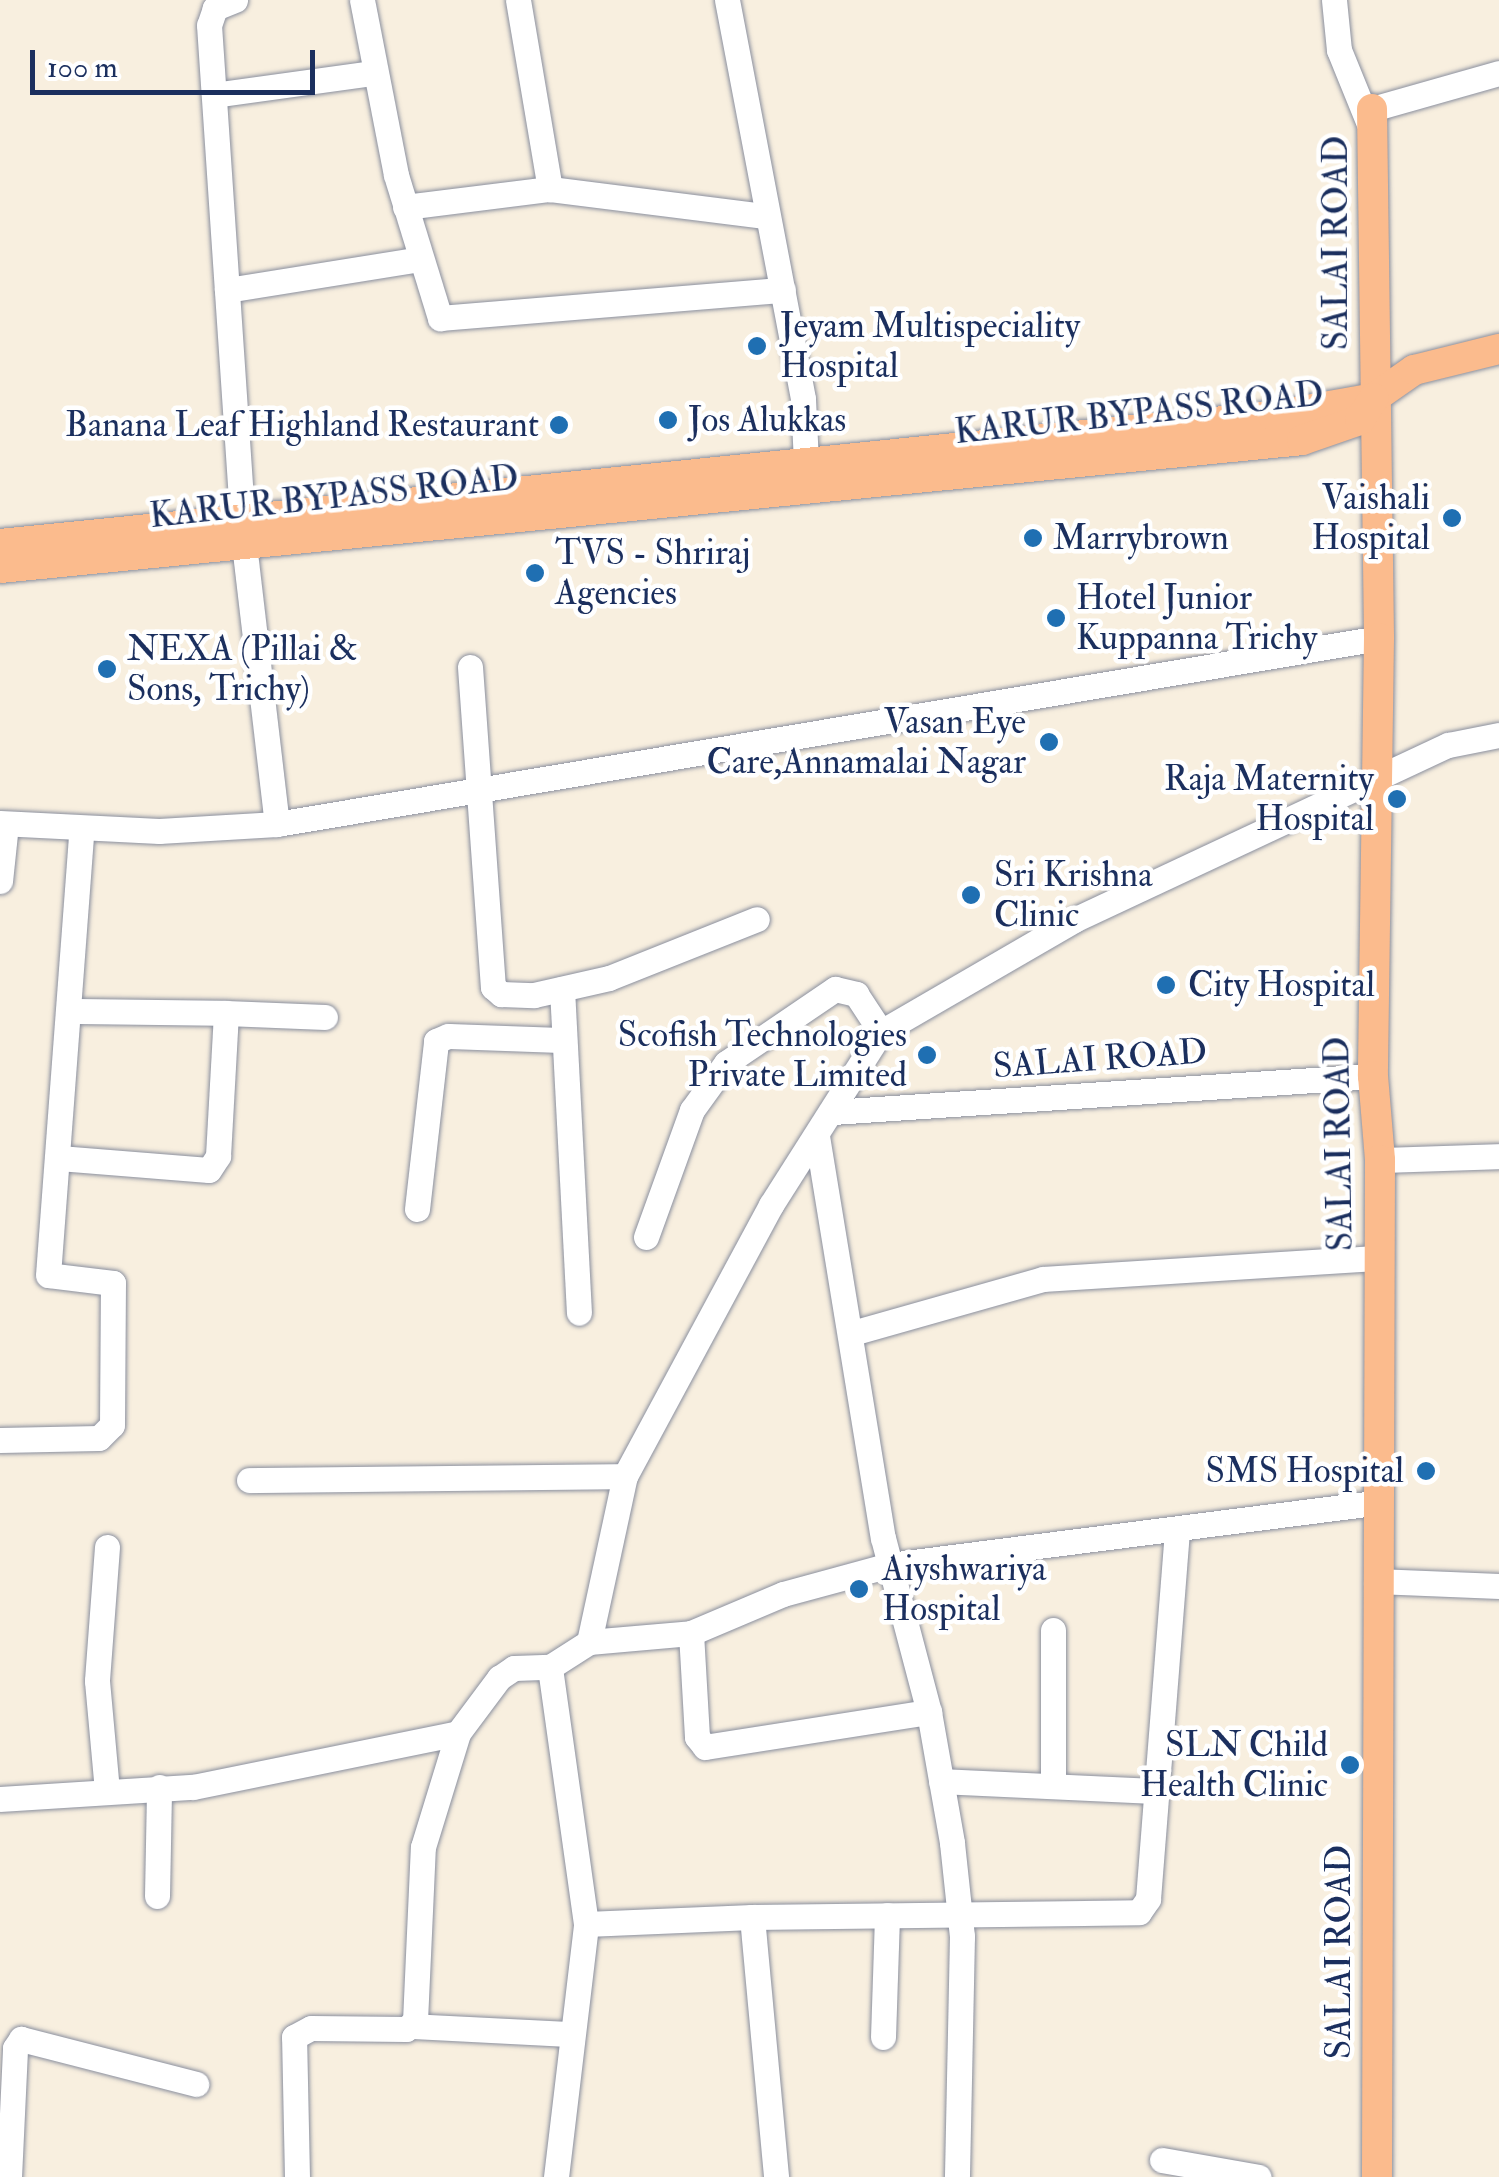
<!DOCTYPE html>
<style>
body{margin:0}
#map{position:relative;width:1499px;height:2177px;overflow:hidden;background:#f8efdf;font-family:"IM FELL Double Pica",serif}
div>[style]{position:absolute}
.roads{filter:drop-shadow(0 0 2px #8a8f9e) drop-shadow(0 0 2px #8a8f9e)}
.minor>*{height:25px;margin:-12.5px;padding:0 12.5px;transform-origin:12.5px;border-radius:12.5px;background:#fff}
.major>*{height:30px;margin:-15px;padding:0 15px;transform-origin:15px;border-radius:15px;background:#fbbb8d}
.dots>*{width:28px;height:28px;translate:-50% -50%;box-sizing:border-box;border:5px solid #fff;border-radius:50%}
span{translate:-50% -50%;white-space:nowrap;text-align:center;line-height:1.15;-webkit-text-stroke:9px #fff;paint-order:stroke}
.street-label{font-size:35px;color:#1b2f5e}
.poi-label{font-size:35px;color:#1b2f5e}
.left{translate:0 -50%;text-align:left}
.right{translate:-100% -50%;text-align:right}
.scale{position:absolute;left:30px;top:50px;width:285px;height:45px;box-sizing:border-box;border:5px solid #1b2f5e;border-top:0;padding-left:12px;font-size:30px;line-height:35px;white-space:nowrap;color:#1b2f5e;-webkit-text-stroke:8px #fff;paint-order:stroke}
</style>
<div id="map">
<div class="roads">
<div class="minor">
<div style="left:235px;top:0;width:22px;rotate:158deg"></div>
<div style="left:215px;top:8px;width:18px;rotate:109deg"></div>
<div style="left:209px;top:25px;width:520px;rotate:86.14deg"></div>
<div style="left:244px;top:544px;width:282px;rotate:83.3deg"></div>
<div style="left:362px;top:0;width:178px;rotate:79deg"></div>
<div style="left:396px;top:175px;width:150px;rotate:72.9deg"></div>
<div style="left:440px;top:318px;width:344px;rotate:-4.7deg"></div>
<div style="left:518px;top:0;width:192px;rotate:80.4deg"></div>
<div style="left:727px;top:0;width:406px;rotate:79.2deg"></div>
<div style="left:803px;top:399px;width:64px;rotate:87.3deg"></div>
<div style="left:1334px;top:0;width:50px;rotate:84.3deg"></div>
<div style="left:1339px;top:50px;width:85px;rotate:67.9deg"></div>
<div style="left:214px;top:95px;width:161px;rotate:-7.9deg"></div>
<div style="left:1372px;top:109px;width:132px;rotate:-15.8deg"></div>
<div style="left:405px;top:207px;width:146px;rotate:-7.1deg"></div>
<div style="left:550px;top:189px;width:217px;rotate:7.2deg"></div>
<div style="left:227px;top:290px;width:196px;rotate:-9.1deg"></div>
<div style="left:470px;top:667px;width:321px;rotate:85.9deg"></div>
<div style="left:493px;top:987px;width:11px;rotate:41deg"></div>
<div style="left:501px;top:994px;width:33px;rotate:2deg"></div>
<div style="left:534px;top:995px;width:77px;rotate:-12.8deg"></div>
<div style="left:609px;top:978px;width:159px;rotate:-21.7deg"></div>
<div style="left:0;top:823px;width:159px;rotate:2.9deg"></div>
<div style="left:159px;top:831px;width:118px;rotate:-3.4deg"></div>
<div style="left:277px;top:824px;width:1118px;rotate:-9.58deg"></div>
<div style="left:0;top:881px;width:57px;rotate:-84deg"></div>
<div style="left:562px;top:989px;width:324px;rotate:87deg"></div>
<div style="left:70px;top:1011px;width:156px;rotate:0.7deg"></div>
<div style="left:833px;top:1112px;width:541px;rotate:-3.81deg"></div>
<div style="left:817px;top:1136px;width:407px;rotate:80.7deg"></div>
<div style="left:883px;top:1538px;width:180px;rotate:75.2deg"></div>
<div style="left:929px;top:1712px;width:133px;rotate:80deg"></div>
<div style="left:952px;top:1843px;width:94px;rotate:83.9deg"></div>
<div style="left:962px;top:1936px;width:241px;rotate:91.2deg"></div>
<div style="left:59px;top:1158px;width:150px;rotate:4.6deg"></div>
<div style="left:209px;top:1170px;width:17px;rotate:-57deg"></div>
<div style="left:218px;top:1156px;width:143px;rotate:-86.8deg"></div>
<div style="left:226px;top:1013px;width:99px;rotate:2.3deg"></div>
<div style="left:1380px;top:1160px;width:119px;rotate:-1.9deg"></div>
<div style="left:417px;top:1209px;width:169px;rotate:-83.5deg"></div>
<div style="left:436px;top:1041px;width:13px;rotate:-23deg"></div>
<div style="left:448px;top:1036px;width:114px;rotate:2deg"></div>
<div style="left:646px;top:1237px;width:135px;rotate:-70.1deg"></div>
<div style="left:692px;top:1110px;width:58px;rotate:-54.1deg"></div>
<div style="left:726px;top:1063px;width:132px;rotate:-34.2deg"></div>
<div style="left:835px;top:989px;width:22px;rotate:13deg"></div>
<div style="left:856px;top:994px;width:45px;rotate:56.7deg"></div>
<div style="left:852px;top:1333px;width:198px;rotate:-15.8deg"></div>
<div style="left:1043px;top:1279px;width:337px;rotate:-3.6deg"></div>
<div style="left:0;top:1440px;width:99px;rotate:-1.2deg"></div>
<div style="left:99px;top:1438px;width:18px;rotate:-45deg"></div>
<div style="left:112px;top:1425px;width:142px;rotate:-89.6deg"></div>
<div style="left:113px;top:1283px;width:65px;rotate:-173deg"></div>
<div style="left:48px;top:1275px;width:448px;rotate:-85.7deg"></div>
<div style="left:249px;top:1480px;width:376px;rotate:-0.6deg"></div>
<div style="left:107px;top:1547px;width:134px;rotate:94.3deg"></div>
<div style="left:97px;top:1681px;width:110px;rotate:84.8deg"></div>
<div style="left:1376px;top:1581px;width:123px;rotate:2.3deg"></div>
<div style="left:1053px;top:1630px;width:156px;rotate:90deg"></div>
<div style="left:691px;top:1633px;width:104px;rotate:86.7deg"></div>
<div style="left:697px;top:1737px;width:13px;rotate:51deg"></div>
<div style="left:705px;top:1747px;width:227px;rotate:-8.9deg"></div>
<div style="left:589px;top:1642px;width:170px;rotate:-77.8deg"></div>
<div style="left:625px;top:1476px;width:308px;rotate:-61.7deg"></div>
<div style="left:771px;top:1205px;width:205px;rotate:-57.6deg"></div>
<div style="left:881px;top:1032px;width:223px;rotate:-30.1deg"></div>
<div style="left:1074px;top:920px;width:413px;rotate:-25.1deg"></div>
<div style="left:1448px;top:745px;width:52px;rotate:-11.1deg"></div>
<div style="left:941px;top:1781px;width:212px;rotate:2.7deg"></div>
<div style="left:0;top:1799px;width:193px;rotate:-3.6deg"></div>
<div style="left:193px;top:1787px;width:270px;rotate:-11.5deg"></div>
<div style="left:157px;top:1896px;width:109px;rotate:-88.9deg"></div>
<div style="left:752px;top:1917px;width:387px;rotate:-0.7deg"></div>
<div style="left:1139px;top:1912px;width:16px;rotate:-55deg"></div>
<div style="left:1148px;top:1899px;width:369px;rotate:-85.5deg"></div>
<div style="left:586px;top:1924px;width:166px;rotate:-2.4deg"></div>
<div style="left:752px;top:1917px;width:261px;rotate:84.7deg"></div>
<div style="left:411px;top:2026px;width:160px;rotate:2.9deg"></div>
<div style="left:883px;top:2037px;width:122px;rotate:-88.1deg"></div>
<div style="left:1162px;top:2160px;width:98px;rotate:9.9deg"></div>
<div style="left:9px;top:2177px;width:129px;rotate:-87.3deg"></div>
<div style="left:15px;top:2048px;width:11px;rotate:-56deg"></div>
<div style="left:21px;top:2039px;width:181px;rotate:14.4deg"></div>
<div style="left:297px;top:2177px;width:140px;rotate:-91.2deg"></div>
<div style="left:294px;top:2037px;width:19px;rotate:-28deg"></div>
<div style="left:311px;top:2028px;width:95px;rotate:0.6deg"></div>
<div style="left:406px;top:2029px;width:12px;rotate:-42deg"></div>
<div style="left:415px;top:2021px;width:174px;rotate:-87.4deg"></div>
<div style="left:423px;top:1847px;width:119px;rotate:-72.9deg"></div>
<div style="left:458px;top:1733px;width:69px;rotate:-53.3deg"></div>
<div style="left:499px;top:1678px;width:18px;rotate:-34deg"></div>
<div style="left:514px;top:1668px;width:36px;rotate:-2deg"></div>
<div style="left:556px;top:2177px;width:255px;rotate:-83.2deg"></div>
<div style="left:586px;top:1924px;width:260px;rotate:-98deg"></div>
<div style="left:550px;top:1667px;width:46px;rotate:-32.7deg"></div>
<div style="left:589px;top:1642px;width:102px;rotate:-5deg"></div>
<div style="left:691px;top:1633px;width:100px;rotate:-23deg"></div>
<div style="left:783px;top:1594px;width:111px;rotate:-15.2deg"></div>
<div style="left:890px;top:1565px;width:488px;rotate:-7.3deg"></div>
</div>
<div class="major">
<div style="left:1372px;top:109px;width:529px;rotate:89.24deg"></div>
<div style="left:1379px;top:638px;width:438px;rotate:90.8deg"></div>
<div style="left:1373px;top:1076px;width:84px;rotate:85.2deg"></div>
<div style="left:1380px;top:1160px;width:1017px;rotate:90.17deg"></div>
<div style="left:0;top:544px;width:1279px;rotate:-5.74deg"></div>
<div style="left:1273px;top:416px;width:103px;rotate:-10.1deg"></div>
<div style="left:1374px;top:398px;width:49px;rotate:-35deg"></div>
<div style="left:1414px;top:370px;width:88px;rotate:-13.9deg"></div>
<div style="left:0;top:568px;width:1308px;rotate:-5.61deg"></div>
<div style="left:1302px;top:440px;width:61px;rotate:-19deg"></div>
<div style="left:1360px;top:420px;width:26px;rotate:-58deg"></div>
</div>
</div>
<div class="dots">
<div style="left:757px;top:346px;background:#1f6fb2"></div>
<div style="left:668px;top:420px;background:#1f6fb2"></div>
<div style="left:559px;top:425px;background:#1f6fb2"></div>
<div style="left:1452px;top:518px;background:#1f6fb2"></div>
<div style="left:1033px;top:538px;background:#1f6fb2"></div>
<div style="left:535px;top:573px;background:#1f6fb2"></div>
<div style="left:1056px;top:618px;background:#1f6fb2"></div>
<div style="left:107px;top:669px;background:#1f6fb2"></div>
<div style="left:1049px;top:742px;background:#1f6fb2"></div>
<div style="left:1397px;top:799px;background:#1f6fb2"></div>
<div style="left:971px;top:895px;background:#1f6fb2"></div>
<div style="left:1166px;top:985px;background:#1f6fb2"></div>
<div style="left:927px;top:1055px;background:#1f6fb2"></div>
<div style="left:1426px;top:1471px;background:#1f6fb2"></div>
<div style="left:859px;top:1589px;background:#1f6fb2"></div>
<div style="left:1350px;top:1765px;background:#1f6fb2"></div>
</div>
<div class="street-label">
<span style="left:1336px;top:243px;rotate:-90deg">SALAI ROAD</span>
<span style="left:1139px;top:413px;rotate:-6deg">KARUR BYPASS ROAD</span>
<span style="left:334px;top:497px;rotate:-6deg">KARUR BYPASS ROAD</span>
<span style="left:1100px;top:1059px;rotate:-4deg">SALAI ROAD</span>
<span style="left:1339px;top:1144px;rotate:-91deg">SALAI ROAD</span>
<span style="left:1339px;top:1952px;rotate:-90deg">SALAI ROAD</span>
</div>
<div class="poi-label">
<span class="left" style="left:780px;top:346px">Jeyam Multispeciality<br>Hospital</span>
<span class="left" style="left:688px;top:420px">Jos Alukkas</span>
<span class="right" style="left:539px;top:425px">Banana Leaf Highland Restaurant</span>
<span class="right" style="left:1430px;top:518px">Vaishali<br>Hospital</span>
<span class="left" style="left:1053px;top:538px">Marrybrown</span>
<span class="left" style="left:555px;top:573px">TVS - Shriraj<br>Agencies</span>
<span class="left" style="left:1076px;top:618px">Hotel Junior<br>Kuppanna Trichy</span>
<span class="left" style="left:127px;top:669px">NEXA (Pillai &amp;<br>Sons, Trichy)</span>
<span class="right" style="left:1026px;top:742px">Vasan Eye<br>Care,Annamalai Nagar</span>
<span class="right" style="left:1374px;top:799px">Raja Maternity<br>Hospital</span>
<span class="left" style="left:994px;top:895px">Sri Krishna<br>Clinic</span>
<span class="left" style="left:1188px;top:985px">City Hospital</span>
<span class="right" style="left:907px;top:1055px">Scofish Technologies<br>Private Limited</span>
<span class="right" style="left:1404px;top:1471px">SMS Hospital</span>
<span class="left" style="left:882px;top:1589px">Aiyshwariya<br>Hospital</span>
<span class="right" style="left:1328px;top:1765px">SLN Child<br>Health Clinic</span>
</div>
<div class="scale">100 m</div>
</div>
